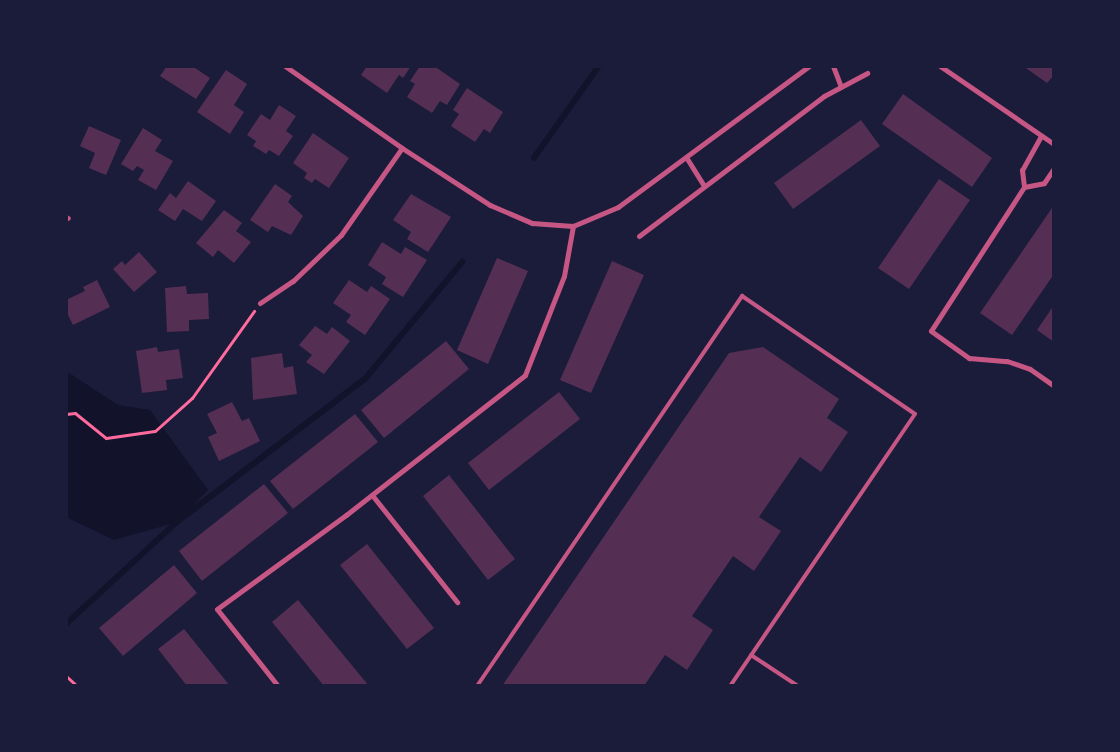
<!DOCTYPE html>
<style>
body{margin:0}
#map{position:relative;width:1120px;height:752px;overflow:hidden;background:#1b1b3a;font-family:Inter,sans-serif}
div>[style]{position:absolute}
.water>*{inset:0;background:#12122b}
.stream>*{height:5.5px;margin:-2.75px;padding:0 2.75px;transform-origin:2.75px;border-radius:2.75px;background:#12122b}
.building>*{inset:0;background:#542f53}
.path>*{height:3px;margin:-1.5px;padding:0 1.5px;transform-origin:1.5px;border-radius:1.5px;background:#ff6b9d}
.service>*{height:4px;margin:-2px;padding:0 2px;transform-origin:2px;border-radius:2px;background:#c65784}
.minor>*{height:5px;margin:-2.5px;padding:0 2.5px;transform-origin:2.5px;border-radius:2.5px;background:#c65784}
span{translate:-50% -50%;white-space:nowrap;text-align:center;line-height:1.15;-webkit-text-stroke:5px #1b1b3a;paint-order:stroke}
.frame{position:absolute;inset:0;border:68px solid #1b1b3a;pointer-events:none}
</style>
<div id="map">
<div class="water">
<div style="clip-path:polygon(66px 371px,118px 405px,150px 410px,208px 490px,177px 522px,114px 540px,66px 517px)"></div>
</div>
<div class="stream">
<div style="left:534px;top:158px;width:113px;rotate:-54.8deg"></div>
<div style="left:66px;top:624px;width:151px;rotate:-42.6deg"></div>
<div style="left:177px;top:522px;width:236px;rotate:-37.3deg"></div>
<div style="left:365px;top:379px;width:152px;rotate:-50.3deg"></div>
</div>
<div class="building">
<div style="clip-path:polygon(167px 66px,192px 66px,210px 78px,196px 99px,160px 76px)"></div>
<div style="clip-path:polygon(367px 66px,411px 66px,403px 78px,399px 75px,387px 93px,361px 75px)"></div>
<div style="clip-path:polygon(420px 66px,434px 66px,460px 84px,447px 105px,440px 101px,432px 113px,407px 97px,415px 84px,410px 81px)"></div>
<div style="clip-path:polygon(1023px 66px,1054px 66px,1054px 75px,1047px 83px)"></div>
<div style="clip-path:polygon(226px 70px,247px 84px,234px 105px,244px 112px,230px 134px,197px 112px)"></div>
<div style="clip-path:polygon(467px 88px,503px 112px,490px 133px,484px 129px,475px 142px,451px 126px,459px 114px,453px 110px)"></div>
<div style="clip-path:polygon(903px 94px,992px 158px,972px 187px,882px 124px)"></div>
<div style="clip-path:polygon(279px 105px,296px 116px,286px 131px,293px 136px,279px 156px,269px 150px,266px 154px,253px 146px,256px 141px,247px 135px,261px 114px,270px 120px)"></div>
<div style="clip-path:polygon(861px 120px,880px 146px,793px 209px,774px 183px)"></div>
<div style="clip-path:polygon(89px 126px,121px 140px,106px 175px,89px 168px,95px 153px,80px 146px)"></div>
<div style="clip-path:polygon(143px 128px,162px 140px,155px 151px,173px 161px,156px 190px,138px 180px,144px 170px,137px 166px,133px 171px,121px 164px)"></div>
<div style="clip-path:polygon(313px 133px,349px 158px,329px 188px,315px 179px,312px 183px,304px 178px,307px 173px,293px 163px)"></div>
<div style="clip-path:polygon(939px 179px,970px 200px,909px 289px,878px 268px)"></div>
<div style="clip-path:polygon(188px 181px,216px 201px,202px 221px,183px 209px,175px 221px,158px 210px,170px 193px,176px 198px)"></div>
<div style="clip-path:polygon(275px 184px,292px 196px,288px 202px,303px 216px,291px 235px,272px 226px,268px 232px,250px 220px)"></div>
<div style="clip-path:polygon(411px 194px,451px 217px,428px 252px,407px 239px,411px 232px,393px 220px)"></div>
<div style="clip-path:polygon(1054px 205px,1054px 274px,1012px 335px,980px 313px)"></div>
<div style="clip-path:polygon(224px 210px,242px 223px,236px 231px,251px 242px,234px 263px,218px 250px,213px 257px,196px 243px)"></div>
<div style="clip-path:polygon(382px 242px,401px 254px,405px 247px,427px 260px,403px 297px,382px 284px,386px 277px,368px 265px)"></div>
<div style="clip-path:polygon(139px 252px,157px 272px,134px 292px,113px 269px,122px 261px,125px 265px)"></div>
<div style="clip-path:polygon(497px 258px,528px 271px,488px 364px,457px 350px)"></div>
<div style="clip-path:polygon(612px 261px,644px 275px,591px 393px,560px 380px)"></div>
<div style="clip-path:polygon(97px 280px,110px 307px,73px 325px,66px 311px,66px 300px,85px 291px,83px 287px)"></div>
<div style="clip-path:polygon(349px 280px,367px 292px,371px 286px,390px 299px,365px 335px,346px 322px,351px 315px,333px 303px)"></div>
<div style="clip-path:polygon(186px 286px,187px 294px,208px 293px,209px 319px,189px 320px,189px 331px,167px 332px,165px 288px)"></div>
<div style="clip-path:polygon(1054px 305px,1054px 342px,1037px 330px)"></div>
<div style="clip-path:polygon(315px 326px,327px 334px,332px 327px,350px 341px,324px 374px,306px 362px,312px 355px,299px 345px)"></div>
<div style="clip-path:polygon(446px 341px,469px 369px,384px 438px,361px 410px)"></div>
<div style="clip-path:polygon(157px 347px,158px 352px,179px 349px,183px 378px,166px 380px,167px 390px,142px 393px,136px 351px)"></div>
<div style="clip-path:polygon(763px 347px,839px 399px,827px 418px,848px 432px,821px 472px,800px 457px,759px 517px,781px 531px,754px 571px,733px 556px,692px 616px,713px 630px,687px 670px,665px 655px,644px 686px,502px 686px,729px 353px)"></div>
<div style="clip-path:polygon(282px 353px,284px 368px,293px 366px,297px 394px,253px 400px,251px 358px)"></div>
<div style="clip-path:polygon(559px 392px,580px 419px,489px 490px,468px 463px)"></div>
<div style="clip-path:polygon(232px 402px,242px 421px,249px 418px,260px 441px,219px 461px,208px 437px,217px 433px,207px 414px)"></div>
<div style="clip-path:polygon(355px 414px,378px 442px,293px 509px,270px 481px)"></div>
<div style="clip-path:polygon(449px 475px,515px 559px,488px 580px,423px 496px)"></div>
<div style="clip-path:polygon(264px 484px,288px 513px,202px 581px,179px 551px)"></div>
<div style="clip-path:polygon(367px 544px,434px 628px,407px 649px,340px 565px)"></div>
<div style="clip-path:polygon(174px 565px,197px 593px,123px 656px,99px 628px)"></div>
<div style="clip-path:polygon(298px 600px,369px 686px,324px 686px,272px 622px)"></div>
<div style="clip-path:polygon(184px 629px,230px 686px,187px 686px,158px 649px)"></div>
</div>
<div class="path">
<div style="left:66px;top:414px;width:9px;rotate:-6deg"></div>
<div style="left:75px;top:413px;width:40px;rotate:39deg"></div>
<div style="left:106px;top:438px;width:49px;rotate:-8.1deg"></div>
<div style="left:155px;top:431px;width:50px;rotate:-41.7deg"></div>
<div style="left:192px;top:398px;width:107px;rotate:-54.5deg"></div>
<div style="left:66px;top:676px;width:15px;rotate:42deg"></div>
</div>
<div class="service">
<div style="left:751px;top:655px;width:56px;rotate:33.4deg"></div>
<div style="left:477px;top:686px;width:472px;rotate:-55.8deg"></div>
<div style="left:742px;top:296px;width:209px;rotate:34.3deg"></div>
<div style="left:915px;top:414px;width:329px;rotate:124.2deg"></div>
</div>
<div class="minor">
<div style="left:285px;top:66px;width:143px;rotate:35deg"></div>
<div style="left:402px;top:148px;width:105px;rotate:32.9deg"></div>
<div style="left:490px;top:205px;width:46px;rotate:23.2deg"></div>
<div style="left:532px;top:223px;width:41px;rotate:4.2deg"></div>
<div style="left:573px;top:226px;width:49px;rotate:-22.9deg"></div>
<div style="left:618px;top:207px;width:237px;rotate:-36.4deg"></div>
<div style="left:833px;top:66px;width:22px;rotate:69deg"></div>
<div style="left:940px;top:66px;width:138px;rotate:34.4deg"></div>
<div style="left:1041px;top:136px;width:39px;rotate:119deg"></div>
<div style="left:1022px;top:170px;width:17px;rotate:83deg"></div>
<div style="left:1024px;top:187px;width:171px;rotate:122.9deg"></div>
<div style="left:931px;top:331px;width:47px;rotate:35.4deg"></div>
<div style="left:969px;top:358px;width:38px;rotate:5deg"></div>
<div style="left:1007px;top:361px;width:24px;rotate:19deg"></div>
<div style="left:1030px;top:369px;width:29px;rotate:35deg"></div>
<div style="left:686px;top:157px;width:34px;rotate:58deg"></div>
<div style="left:1024px;top:187px;width:20px;rotate:-11deg"></div>
<div style="left:1044px;top:183px;width:18px;rotate:-56deg"></div>
<div style="left:66px;top:217px;width:2px;rotate:27deg"></div>
<div style="left:639px;top:236px;width:232px;rotate:-37.1deg"></div>
<div style="left:824px;top:96px;width:49px;rotate:-28.1deg"></div>
<div style="left:260px;top:303px;width:40px;rotate:-34deg"></div>
<div style="left:293px;top:281px;width:66px;rotate:-43.8deg"></div>
<div style="left:341px;top:235px;width:106px;rotate:-55deg"></div>
<div style="left:372px;top:495px;width:137px;rotate:51.5deg"></div>
<div style="left:278px;top:686px;width:98px;rotate:-128.4deg"></div>
<div style="left:217px;top:609px;width:160px;rotate:-36.1deg"></div>
<div style="left:346px;top:515px;width:227px;rotate:-38deg"></div>
<div style="left:525px;top:375px;width:106px;rotate:-68.5deg"></div>
<div style="left:564px;top:276px;width:51px;rotate:-79.8deg"></div>
</div>
<div class="frame"></div>
</div>
